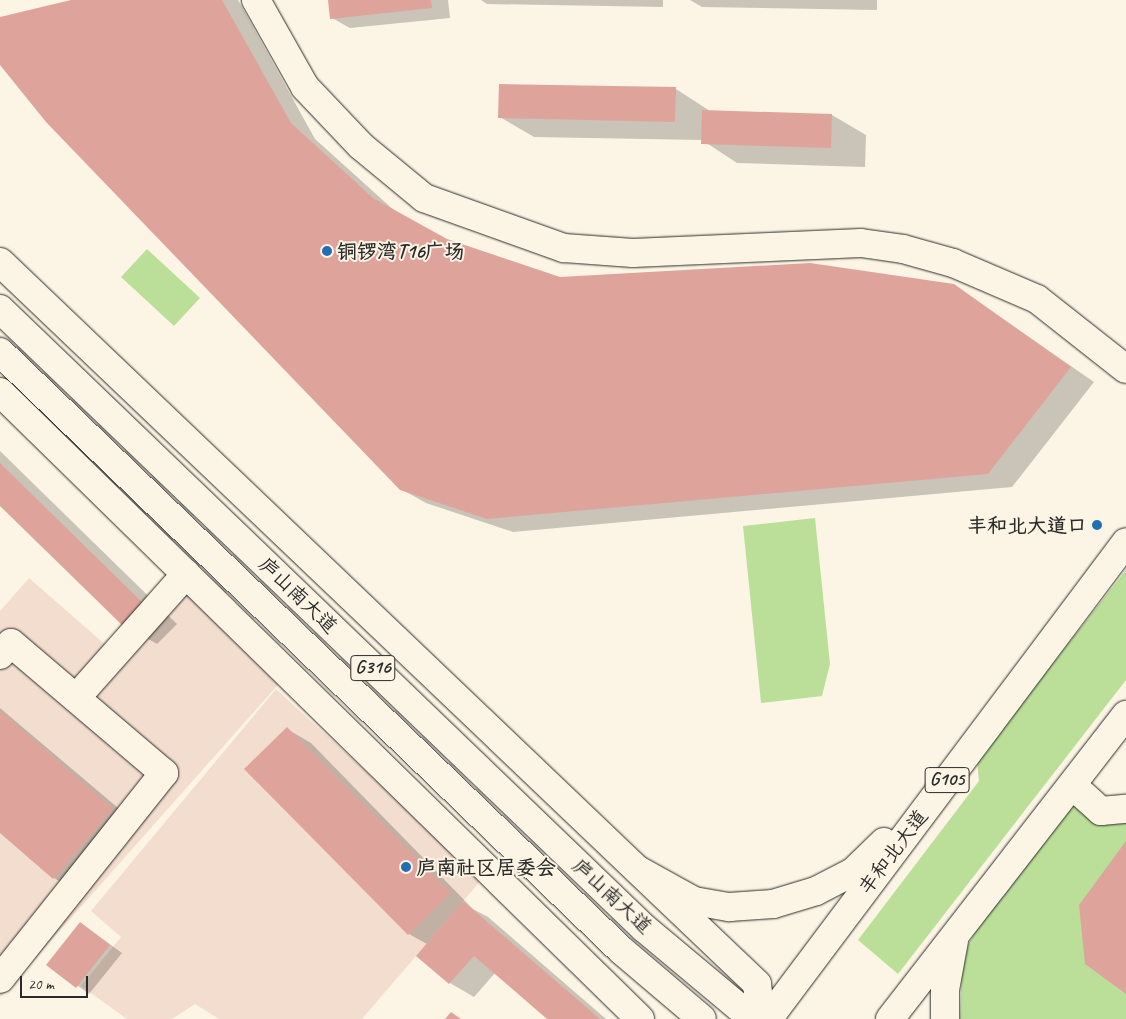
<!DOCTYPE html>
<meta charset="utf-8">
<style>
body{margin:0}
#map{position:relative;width:1126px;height:1019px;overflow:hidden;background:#fcf5e5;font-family:Caveat,"LXGW WenKai TC",sans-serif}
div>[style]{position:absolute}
.built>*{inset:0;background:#f3ddcf}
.green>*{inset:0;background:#bbdf99}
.shadow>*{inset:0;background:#0003}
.building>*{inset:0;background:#dea49c}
.roads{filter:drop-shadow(0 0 1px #2b2b2b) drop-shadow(0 0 1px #2b2b2b)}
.minor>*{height:28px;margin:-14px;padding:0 14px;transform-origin:14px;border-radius:14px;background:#fcf5e5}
.major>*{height:28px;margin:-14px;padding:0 14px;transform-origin:14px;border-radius:14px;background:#fcf5e5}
.highway>*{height:28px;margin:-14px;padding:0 14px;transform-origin:14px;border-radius:14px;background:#fcf5e5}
.dots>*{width:14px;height:14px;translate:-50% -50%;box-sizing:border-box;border:2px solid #fcf5e5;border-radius:50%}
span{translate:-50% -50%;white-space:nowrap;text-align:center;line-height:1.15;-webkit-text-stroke:4px #fcf5e5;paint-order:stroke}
.shield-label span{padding:1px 4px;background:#fcf5e5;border:1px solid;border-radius:4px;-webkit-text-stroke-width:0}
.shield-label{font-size:19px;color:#2b2b2b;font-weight:700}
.poi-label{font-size:20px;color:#2b2b2b;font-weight:700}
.left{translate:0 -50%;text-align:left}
.right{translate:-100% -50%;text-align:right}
.street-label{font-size:20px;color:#2b2b2b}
.scale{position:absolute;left:20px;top:976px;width:68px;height:22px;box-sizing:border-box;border:2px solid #2b2b2b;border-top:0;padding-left:6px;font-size:15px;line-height:18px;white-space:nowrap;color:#2b2b2b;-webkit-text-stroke:4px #fcf5e5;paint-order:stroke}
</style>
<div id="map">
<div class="built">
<div style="clip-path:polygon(29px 578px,124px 661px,186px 592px,284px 678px,0 998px,0 611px)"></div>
<div style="clip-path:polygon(276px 689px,483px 878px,362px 1019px,219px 1019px,195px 1004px,172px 1019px,127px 1019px,81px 986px,121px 937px,91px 911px)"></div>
</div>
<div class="green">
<div style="clip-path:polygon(147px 249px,200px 298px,174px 326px,121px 277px)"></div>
<div style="clip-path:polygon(815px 518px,830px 664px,822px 696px,761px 703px,743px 526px)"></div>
<div style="clip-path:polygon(1126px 570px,1126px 680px,898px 974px,858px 940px,979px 781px,977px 760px)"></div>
<div style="clip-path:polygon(1073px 803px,1126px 819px,1126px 1019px,960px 1019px,962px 967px,968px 945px,982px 919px)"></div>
</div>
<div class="shadow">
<div style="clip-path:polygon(76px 0,238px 0,315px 139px,396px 212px,447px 240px,560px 278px,954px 285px,1094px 382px,1012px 487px,513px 532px,426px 503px,401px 489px,0 63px,0 18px)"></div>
<div style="clip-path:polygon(330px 0,448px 0,450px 18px,350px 28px,332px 18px)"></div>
<div style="clip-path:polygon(481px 0,663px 0,663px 7px,487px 4px)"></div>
<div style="clip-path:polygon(690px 0,877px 0,877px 10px,702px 7px)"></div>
<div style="clip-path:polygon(676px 89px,710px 111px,832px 115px,866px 135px,865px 167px,737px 163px,702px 140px,534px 137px,500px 117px)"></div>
<div style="clip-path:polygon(0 451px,177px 624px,157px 644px,122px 624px,0 504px)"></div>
<div style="clip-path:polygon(0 708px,137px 824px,78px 892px,54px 878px,0 832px)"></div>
<div style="clip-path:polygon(287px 729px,311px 743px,473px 909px,488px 917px,606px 1019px,549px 1019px,495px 973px,474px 997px,450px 983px,418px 955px,427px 944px,409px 934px)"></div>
<div style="clip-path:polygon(81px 923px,122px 953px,89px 994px,48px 964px)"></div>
</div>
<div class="building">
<div style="clip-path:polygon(71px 0,222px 0,291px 123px,373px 198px,447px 239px,560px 277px,810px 263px,954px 284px,1071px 367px,988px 474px,487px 519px,400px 490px,46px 122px,0 65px,0 17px)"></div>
<div style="clip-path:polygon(328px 0,431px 0,432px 8px,330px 19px)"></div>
<div style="clip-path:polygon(499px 84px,676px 87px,675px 122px,498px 118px)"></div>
<div style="clip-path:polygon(702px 110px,832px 114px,831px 148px,701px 144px)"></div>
<div style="clip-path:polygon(0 463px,143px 603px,122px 625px,0 506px)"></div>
<div style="clip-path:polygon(0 711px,113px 809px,53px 879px,0 833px)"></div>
<div style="clip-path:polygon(287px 727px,451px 893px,408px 935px,244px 769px)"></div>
<div style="clip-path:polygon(1126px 841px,1126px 994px,1085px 964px,1079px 905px)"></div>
<div style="clip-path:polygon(463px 901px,600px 1019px,547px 1019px,474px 956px,449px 984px,416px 956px)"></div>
<div style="clip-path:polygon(80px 922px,110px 945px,76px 988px,46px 965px)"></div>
<div style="clip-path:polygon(451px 1012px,461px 1019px,445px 1019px)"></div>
</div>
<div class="roads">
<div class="minor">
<div style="left:256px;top:0;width:100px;rotate:60.6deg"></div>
<div style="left:305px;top:87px;width:81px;rotate:46.5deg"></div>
<div style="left:361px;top:146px;width:82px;rotate:39.5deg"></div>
<div style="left:424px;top:198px;width:149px;rotate:19.7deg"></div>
<div style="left:564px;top:248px;width:69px;rotate:4.1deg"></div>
<div style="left:633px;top:253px;width:228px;rotate:-2.5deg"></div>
<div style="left:861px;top:243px;width:42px;rotate:8.1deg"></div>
<div style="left:903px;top:249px;width:52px;rotate:15.6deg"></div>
<div style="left:953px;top:263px;width:91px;rotate:23.2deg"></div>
<div style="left:1037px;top:299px;width:113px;rotate:38.2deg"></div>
<div style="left:0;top:655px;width:16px;rotate:-47deg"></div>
<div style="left:11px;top:643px;width:201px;rotate:40.4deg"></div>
<div style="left:164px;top:773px;width:263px;rotate:128.5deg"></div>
<div style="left:76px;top:698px;width:166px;rotate:-48.4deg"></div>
<div style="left:1072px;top:785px;width:39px;rotate:42deg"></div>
<div style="left:1101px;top:811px;width:25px;rotate:-5deg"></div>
</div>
<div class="major">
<div style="left:0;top:262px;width:1046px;rotate:43.64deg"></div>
<div style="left:757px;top:984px;width:35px;rotate:83deg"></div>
<div style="left:0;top:392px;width:896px;rotate:44.41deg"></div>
</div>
<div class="highway">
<div style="left:0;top:309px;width:893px;rotate:43.87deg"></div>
<div style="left:644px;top:928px;width:142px;rotate:39.9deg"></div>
<div style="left:0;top:352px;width:862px;rotate:43.92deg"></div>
<div style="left:621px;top:950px;width:106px;rotate:40.4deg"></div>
<div style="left:638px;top:870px;width:64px;rotate:29deg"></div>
<div style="left:694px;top:901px;width:36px;rotate:10deg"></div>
<div style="left:729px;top:907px;width:44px;rotate:-3.9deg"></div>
<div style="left:773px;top:904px;width:45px;rotate:-16.8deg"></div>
<div style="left:816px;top:891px;width:42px;rotate:-27.2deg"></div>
<div style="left:853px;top:872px;width:43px;rotate:-44.1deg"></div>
<div style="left:768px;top:1019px;width:596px;rotate:-53.11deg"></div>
<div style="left:890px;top:1019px;width:385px;rotate:-52.2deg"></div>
<div style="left:945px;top:1019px;width:29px;rotate:-90deg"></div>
<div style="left:945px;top:990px;width:50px;rotate:-79.6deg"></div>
</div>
</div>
<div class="dots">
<div style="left:327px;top:251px;background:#1f6fb2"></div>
<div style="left:1097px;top:525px;background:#1f6fb2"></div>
<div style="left:406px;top:867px;background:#1f6fb2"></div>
</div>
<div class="shield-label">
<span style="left:373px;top:668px">G316</span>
<span style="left:947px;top:780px">G105</span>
</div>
<div class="poi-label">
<span class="left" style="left:337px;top:251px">铜锣湾T16广场</span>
<span class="right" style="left:1087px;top:525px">丰和北大道口</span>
<span class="left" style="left:416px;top:867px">庐南社区居委会</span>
</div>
<div class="street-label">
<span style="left:298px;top:595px;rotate:44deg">庐山南大道</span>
<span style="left:893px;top:852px;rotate:-53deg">丰和北大道</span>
<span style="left:612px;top:896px;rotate:43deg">庐山南大道</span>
</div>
<div class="scale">20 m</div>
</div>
